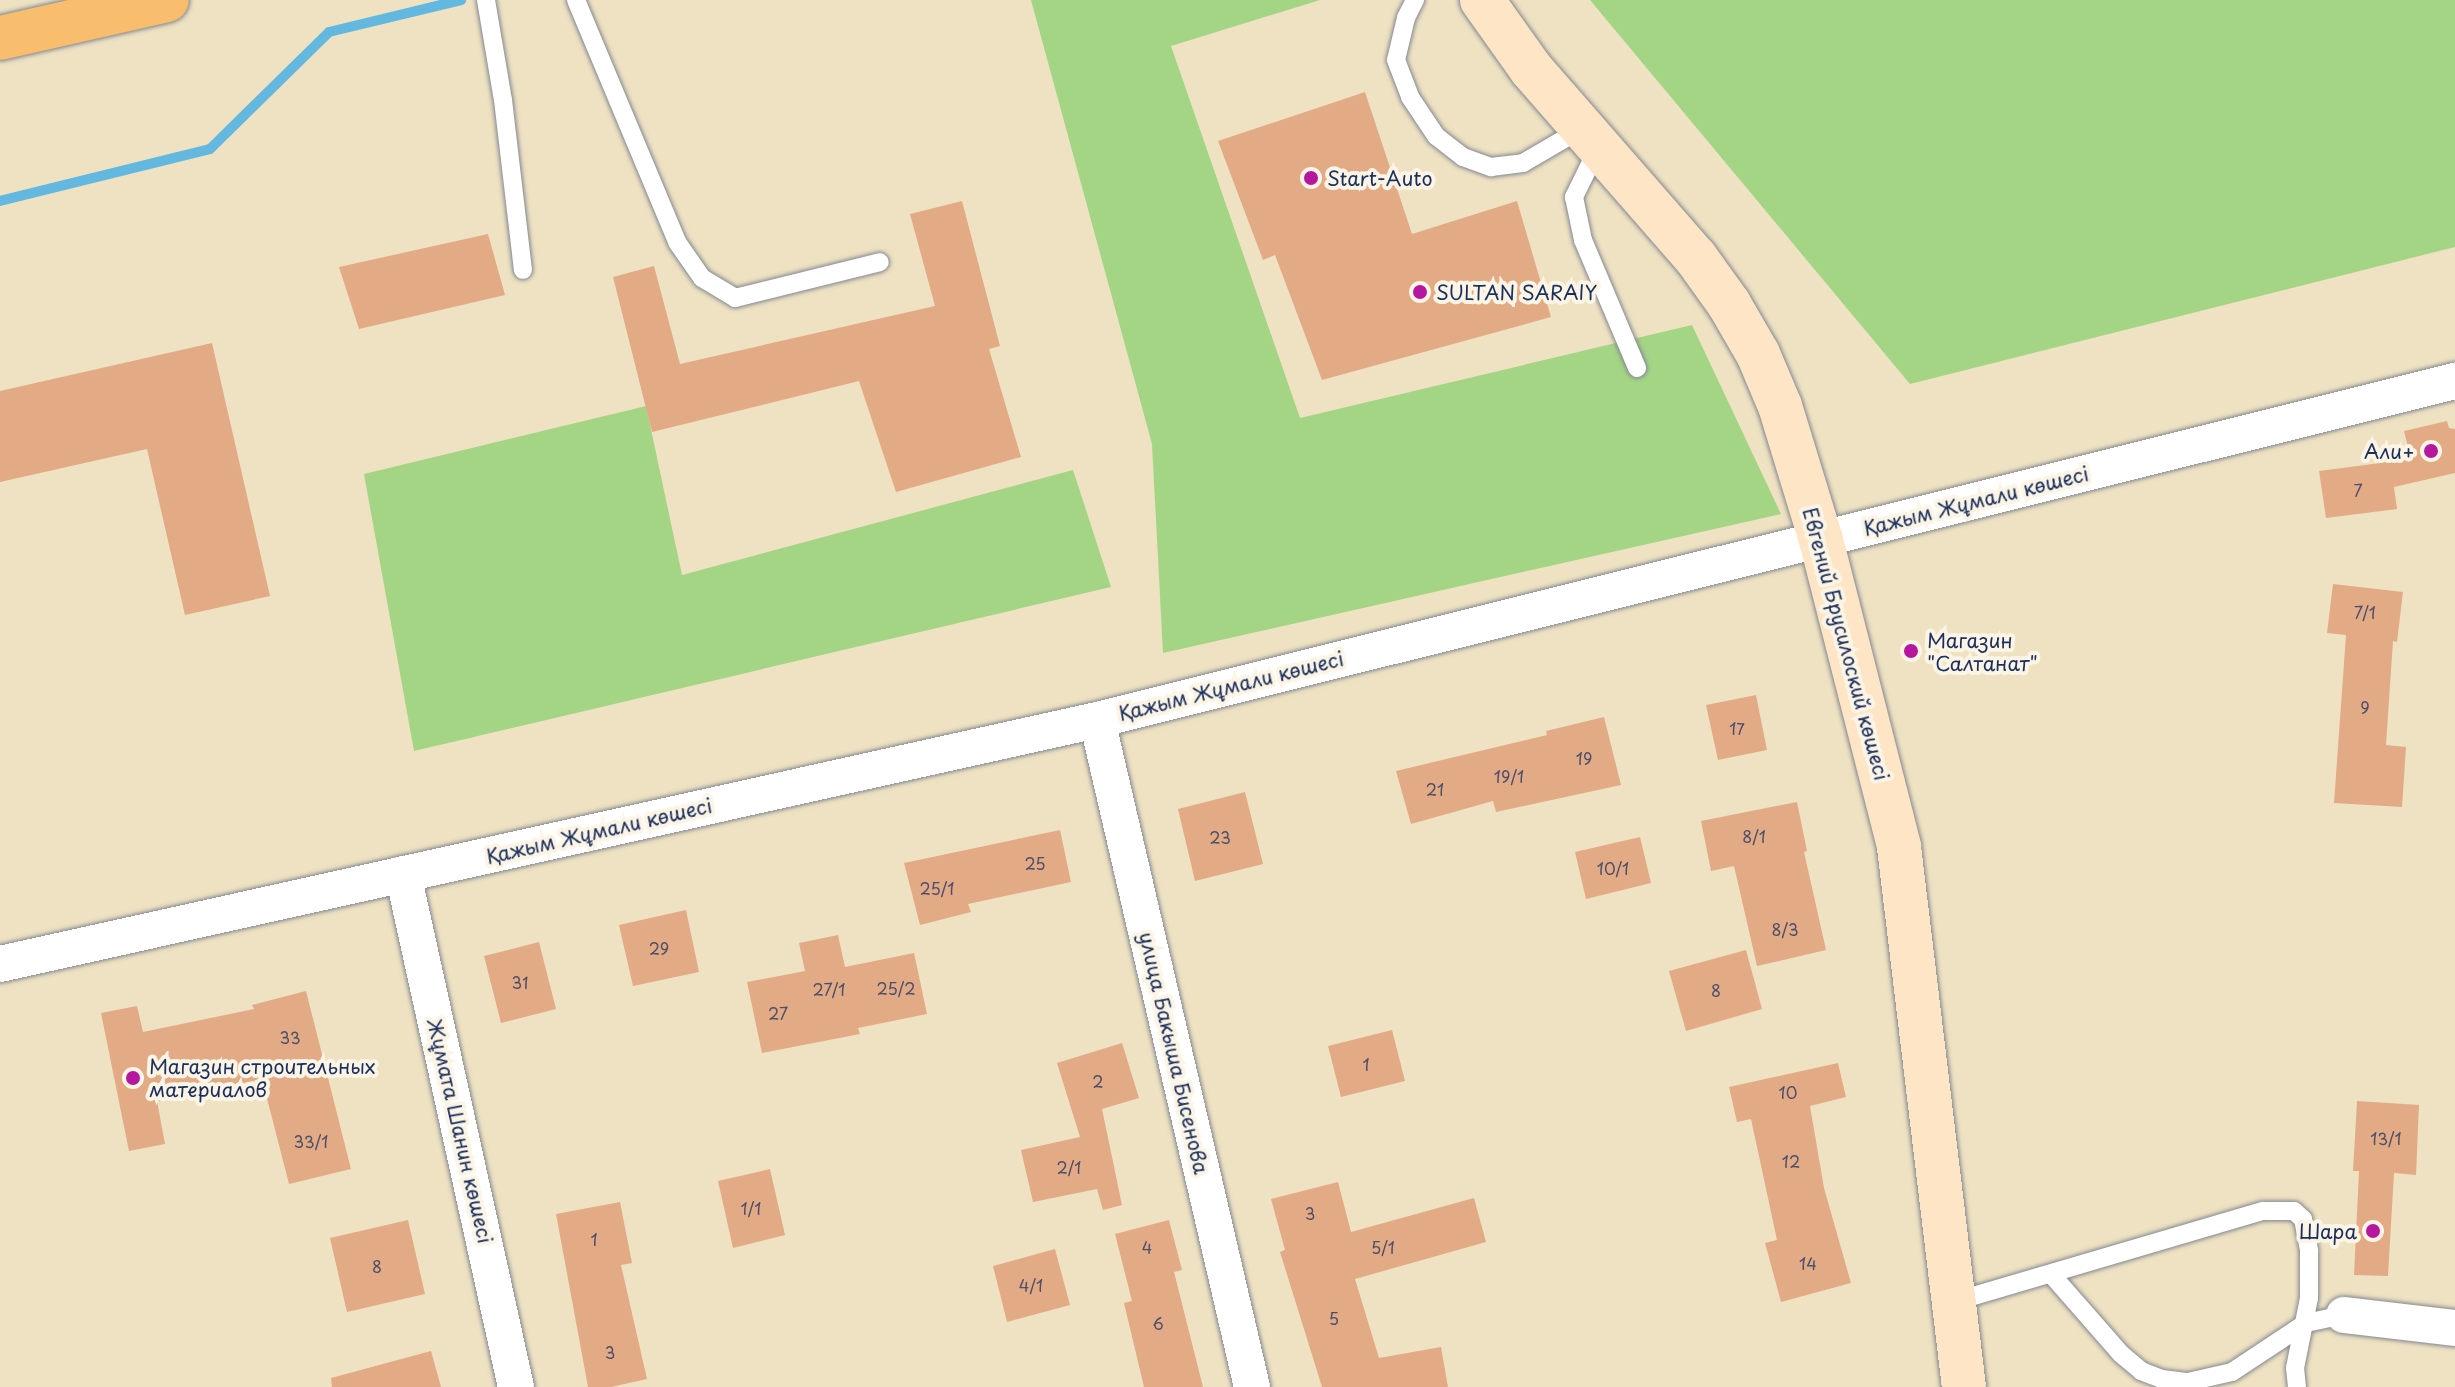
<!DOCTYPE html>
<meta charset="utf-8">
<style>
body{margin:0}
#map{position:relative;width:2455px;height:1387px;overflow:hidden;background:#eee2c2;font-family:"Playpen Sans",sans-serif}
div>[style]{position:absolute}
.green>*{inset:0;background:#a3d585}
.stream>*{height:10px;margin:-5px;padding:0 5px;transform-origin:5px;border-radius:5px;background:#63b8e0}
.building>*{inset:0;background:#e2ab86}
.roads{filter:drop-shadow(0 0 2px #848890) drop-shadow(0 0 2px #848890)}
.lane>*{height:18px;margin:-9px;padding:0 9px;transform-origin:9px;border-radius:9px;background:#fff}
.street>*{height:36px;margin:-18px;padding:0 18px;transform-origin:18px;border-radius:18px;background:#fff}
.secondary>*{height:44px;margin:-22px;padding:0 22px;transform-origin:22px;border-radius:22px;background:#fde5c5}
.primary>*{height:44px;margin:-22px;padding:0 22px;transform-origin:22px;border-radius:22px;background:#f9be6d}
.dots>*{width:22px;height:22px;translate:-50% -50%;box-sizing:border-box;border:4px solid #fcf5e5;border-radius:50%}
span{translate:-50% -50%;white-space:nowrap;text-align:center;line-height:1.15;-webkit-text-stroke:8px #fcf5e5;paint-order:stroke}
.number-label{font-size:16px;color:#4d4e68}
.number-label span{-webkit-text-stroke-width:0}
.poi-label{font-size:20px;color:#1b2f5e}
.left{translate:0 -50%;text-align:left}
.right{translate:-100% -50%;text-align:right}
.street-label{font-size:20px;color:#1b2f5e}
</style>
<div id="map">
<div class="green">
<div style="clip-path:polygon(1031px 0,1320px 0,1171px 46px,1300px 418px,1692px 325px,1781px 514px,1163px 653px,1152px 444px)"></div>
<div style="clip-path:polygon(1590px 0,2455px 0,2455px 247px,1910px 384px)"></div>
<div style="clip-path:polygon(646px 406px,682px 575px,1073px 470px,1111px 587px,414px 751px,364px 474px)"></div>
</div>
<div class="stream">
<div style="left:0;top:201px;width:216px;rotate:-13.9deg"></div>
<div style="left:210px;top:149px;width:167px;rotate:-44.5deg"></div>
<div style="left:329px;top:32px;width:136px;rotate:-13.6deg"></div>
</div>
<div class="building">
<div style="clip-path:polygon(1365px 92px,1412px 234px,1517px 201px,1551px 317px,1322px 380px,1275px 255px,1263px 260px,1218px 141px)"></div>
<div style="clip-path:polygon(962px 201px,1000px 346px,989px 349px,1021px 457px,896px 492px,859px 381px,652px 432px,613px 277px,654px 266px,680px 364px,935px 306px,910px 214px)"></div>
<div style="clip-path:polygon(488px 234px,505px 295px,359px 329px,339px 267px)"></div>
<div style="clip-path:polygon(212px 343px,270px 596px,185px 615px,147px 449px,0 482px,0 391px)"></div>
<div style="clip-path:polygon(2447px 421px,2449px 428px,2455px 429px,2455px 473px,2394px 487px,2397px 509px,2326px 518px,2319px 471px,2411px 459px,2404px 431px)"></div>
<div style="clip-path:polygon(2333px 584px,2403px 592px,2397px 642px,2393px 641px,2386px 745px,2406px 747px,2402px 807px,2334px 803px,2346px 635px,2327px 633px)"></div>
<div style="clip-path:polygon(1756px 695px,1767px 750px,1718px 760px,1706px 705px)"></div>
<div style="clip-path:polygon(1604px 717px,1621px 785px,1496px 812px,1493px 801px,1411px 824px,1396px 771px,1547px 735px,1546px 731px)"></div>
<div style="clip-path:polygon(1245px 792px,1263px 864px,1195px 881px,1178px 809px)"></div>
<div style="clip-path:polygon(1797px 802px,1807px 851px,1804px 852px,1826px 950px,1757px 966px,1734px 866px,1711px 871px,1701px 821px)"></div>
<div style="clip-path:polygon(1060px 830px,1071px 882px,968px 904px,971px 912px,920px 925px,904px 863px)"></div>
<div style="clip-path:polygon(1640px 837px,1651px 883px,1586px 899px,1575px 852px)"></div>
<div style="clip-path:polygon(686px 910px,699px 972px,633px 986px,619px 925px)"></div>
<div style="clip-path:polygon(838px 935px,845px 967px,914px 953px,927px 1014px,858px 1028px,860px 1034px,762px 1053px,747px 982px,805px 971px,799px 943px)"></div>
<div style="clip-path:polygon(539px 942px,556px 1009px,501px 1023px,484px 956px)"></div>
<div style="clip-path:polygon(1746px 950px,1762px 1009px,1686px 1031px,1669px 971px)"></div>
<div style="clip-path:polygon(306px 991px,351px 1169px,289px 1184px,262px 1079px,157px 1101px,165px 1144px,129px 1151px,101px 1013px,137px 1006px,143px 1032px,254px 1009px,252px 1005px)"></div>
<div style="clip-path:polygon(1392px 1030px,1405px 1081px,1341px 1097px,1328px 1046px)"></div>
<div style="clip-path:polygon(1122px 1043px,1139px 1098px,1102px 1109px,1122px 1205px,1103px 1210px,1097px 1189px,1033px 1202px,1021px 1150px,1080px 1137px,1057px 1063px)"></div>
<div style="clip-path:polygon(1838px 1063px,1846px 1097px,1810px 1106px,1824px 1188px,1851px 1283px,1781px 1302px,1765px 1243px,1777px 1240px,1751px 1119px,1737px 1122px,1729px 1087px)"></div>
<div style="clip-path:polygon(2357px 1101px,2419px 1105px,2416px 1175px,2394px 1173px,2388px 1276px,2354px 1275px,2359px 1171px,2353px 1171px)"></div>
<div style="clip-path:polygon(770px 1169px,785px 1235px,733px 1248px,718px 1181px)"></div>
<div style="clip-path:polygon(1338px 1182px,1351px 1232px,1474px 1198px,1486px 1242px,1355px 1279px,1379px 1358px,1441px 1347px,1448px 1387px,1322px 1387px,1280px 1252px,1285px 1250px,1271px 1199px)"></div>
<div style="clip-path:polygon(620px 1202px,632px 1263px,621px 1265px,647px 1379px,611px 1387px,588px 1387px,556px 1214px)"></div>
<div style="clip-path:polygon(408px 1220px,425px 1294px,347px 1312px,330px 1238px)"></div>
<div style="clip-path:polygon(1169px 1220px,1182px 1270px,1174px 1272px,1203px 1387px,1144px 1387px,1124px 1303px,1132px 1301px,1115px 1234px)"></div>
<div style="clip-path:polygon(1055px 1249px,1070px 1305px,1007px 1322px,993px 1266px)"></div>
<div style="clip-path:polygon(431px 1351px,441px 1387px,332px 1387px,331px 1378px)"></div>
</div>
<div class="roads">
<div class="lane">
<div style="left:486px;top:0;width:101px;rotate:80.4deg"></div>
<div style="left:503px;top:100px;width:171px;rotate:83.3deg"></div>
<div style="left:576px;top:0;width:262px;rotate:67.3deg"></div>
<div style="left:677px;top:242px;width:44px;rotate:55.2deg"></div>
<div style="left:702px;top:278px;width:39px;rotate:31deg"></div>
<div style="left:735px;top:298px;width:149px;rotate:-13.9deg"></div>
<div style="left:1415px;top:0;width:20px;rotate:117deg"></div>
<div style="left:1406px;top:18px;width:43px;rotate:103.4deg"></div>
<div style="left:1396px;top:60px;width:40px;rotate:69deg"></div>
<div style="left:1410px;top:97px;width:47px;rotate:56.3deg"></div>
<div style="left:1436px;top:136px;width:34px;rotate:38deg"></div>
<div style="left:1463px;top:157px;width:30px;rotate:20deg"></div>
<div style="left:1491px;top:167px;width:32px;rotate:-7deg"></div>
<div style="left:1523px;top:163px;width:69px;rotate:-30.3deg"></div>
<div style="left:1598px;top:148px;width:55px;rotate:116.1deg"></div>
<div style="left:1574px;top:197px;width:44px;rotate:78.2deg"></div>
<div style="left:1583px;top:240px;width:139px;rotate:67.1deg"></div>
<div style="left:2051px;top:1274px;width:106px;rotate:48.8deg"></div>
<div style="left:2121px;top:1354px;width:26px;rotate:40deg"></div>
<div style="left:2141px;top:1371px;width:22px;rotate:21deg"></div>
<div style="left:2162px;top:1379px;width:26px;rotate:7deg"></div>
<div style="left:2188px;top:1382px;width:45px;rotate:-12.8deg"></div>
<div style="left:2232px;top:1372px;width:89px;rotate:-33.5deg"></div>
<div style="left:2306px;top:1323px;width:39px;rotate:-12deg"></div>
<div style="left:1953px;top:1302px;width:323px;rotate:-16.4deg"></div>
<div style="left:2263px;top:1211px;width:31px"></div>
<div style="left:2294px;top:1211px;width:12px;rotate:42deg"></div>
<div style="left:2303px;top:1219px;width:33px;rotate:79deg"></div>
<div style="left:2309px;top:1251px;width:47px;rotate:90deg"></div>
<div style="left:2309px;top:1298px;width:71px;rotate:101.3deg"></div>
<div style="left:2295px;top:1368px;width:19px;rotate:84deg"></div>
</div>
<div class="street">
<div style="left:1097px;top:720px;width:685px;rotate:76.92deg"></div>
<div style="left:403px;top:874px;width:525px;rotate:77.58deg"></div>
<div style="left:0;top:964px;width:1124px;rotate:-12.54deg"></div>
<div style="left:1097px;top:720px;width:1400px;rotate:-14.02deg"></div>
<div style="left:2344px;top:1315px;width:112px;rotate:6.7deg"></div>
</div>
<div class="secondary">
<div style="left:1482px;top:0;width:85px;rotate:54.6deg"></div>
<div style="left:1531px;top:69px;width:251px;rotate:48.9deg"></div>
<div style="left:1696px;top:258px;width:57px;rotate:54.3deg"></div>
<div style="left:1729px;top:304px;width:58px;rotate:59.9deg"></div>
<div style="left:1758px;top:354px;width:56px;rotate:67.1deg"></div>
<div style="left:1780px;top:406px;width:140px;rotate:73deg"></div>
<div style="left:1821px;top:540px;width:317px;rotate:75.7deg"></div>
<div style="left:1899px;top:847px;width:544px;rotate:83.14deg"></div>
</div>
<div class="primary">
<div style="left:0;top:38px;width:171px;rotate:-12.8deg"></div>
</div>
</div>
<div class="dots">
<div style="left:1311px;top:178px;background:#b5179e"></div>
<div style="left:1420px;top:292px;background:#b5179e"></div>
<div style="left:2431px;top:451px;background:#b5179e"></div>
<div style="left:1911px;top:651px;background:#b5179e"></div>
<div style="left:133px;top:1078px;background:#b5179e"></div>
<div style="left:2373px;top:1231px;background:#b5179e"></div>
</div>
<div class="number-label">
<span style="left:2358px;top:490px">7</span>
<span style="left:2365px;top:612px">7/1</span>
<span style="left:2365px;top:707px">9</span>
<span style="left:1737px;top:728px">17</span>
<span style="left:1584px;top:758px">19</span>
<span style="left:1509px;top:776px">19/1</span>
<span style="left:1435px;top:789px">21</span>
<span style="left:1754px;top:836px">8/1</span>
<span style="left:1220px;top:837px">23</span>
<span style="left:1035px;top:863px">25</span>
<span style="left:1613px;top:868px">10/1</span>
<span style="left:937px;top:888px">25/1</span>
<span style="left:1785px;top:929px">8/3</span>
<span style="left:659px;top:948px">29</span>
<span style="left:520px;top:982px">31</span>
<span style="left:896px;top:988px">25/2</span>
<span style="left:829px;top:989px">27/1</span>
<span style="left:1716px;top:990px">8</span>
<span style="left:778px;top:1013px">27</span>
<span style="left:290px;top:1037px">33</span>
<span style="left:1366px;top:1064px">1</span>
<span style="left:1098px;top:1081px">2</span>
<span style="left:1788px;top:1092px">10</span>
<span style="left:2386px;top:1138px">13/1</span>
<span style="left:311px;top:1141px">33/1</span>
<span style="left:1791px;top:1161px">12</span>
<span style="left:1069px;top:1167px">2/1</span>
<span style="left:751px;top:1208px">1/1</span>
<span style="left:1310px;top:1213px">3</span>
<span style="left:594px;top:1239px">1</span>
<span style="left:1147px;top:1247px">4</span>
<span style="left:1383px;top:1247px">5/1</span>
<span style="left:1808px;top:1263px">14</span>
<span style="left:377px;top:1266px">8</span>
<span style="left:1031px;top:1285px">4/1</span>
<span style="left:1334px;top:1318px">5</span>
<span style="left:1158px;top:1323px">6</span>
<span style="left:610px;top:1352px">3</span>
</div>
<div class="poi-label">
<span class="left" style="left:1327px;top:178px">Start-Auto</span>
<span class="left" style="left:1436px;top:292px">SULTAN SARAIY</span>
<span class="right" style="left:2415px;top:451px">Али+</span>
<span class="left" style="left:1927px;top:652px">Магазин<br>"Салтанат"</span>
<span class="left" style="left:149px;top:1078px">Магазин строительных<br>материалов</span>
<span class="right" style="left:2357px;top:1231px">Шара</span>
</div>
<div class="street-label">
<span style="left:1976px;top:501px;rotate:-14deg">Қажым Жұмали көшесі</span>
<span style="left:1846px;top:644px;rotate:75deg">Евгений Брусилоский көшесі</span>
<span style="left:1231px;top:686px;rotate:-14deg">Қажым Жұмали көшесі</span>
<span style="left:599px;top:831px;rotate:-13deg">Қажым Жұмали көшесі</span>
<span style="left:1174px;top:1053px;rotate:77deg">улица Бакыша Бисенова</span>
<span style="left:460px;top:1131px;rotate:77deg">Жұмата Шанин көшесі</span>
</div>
</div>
